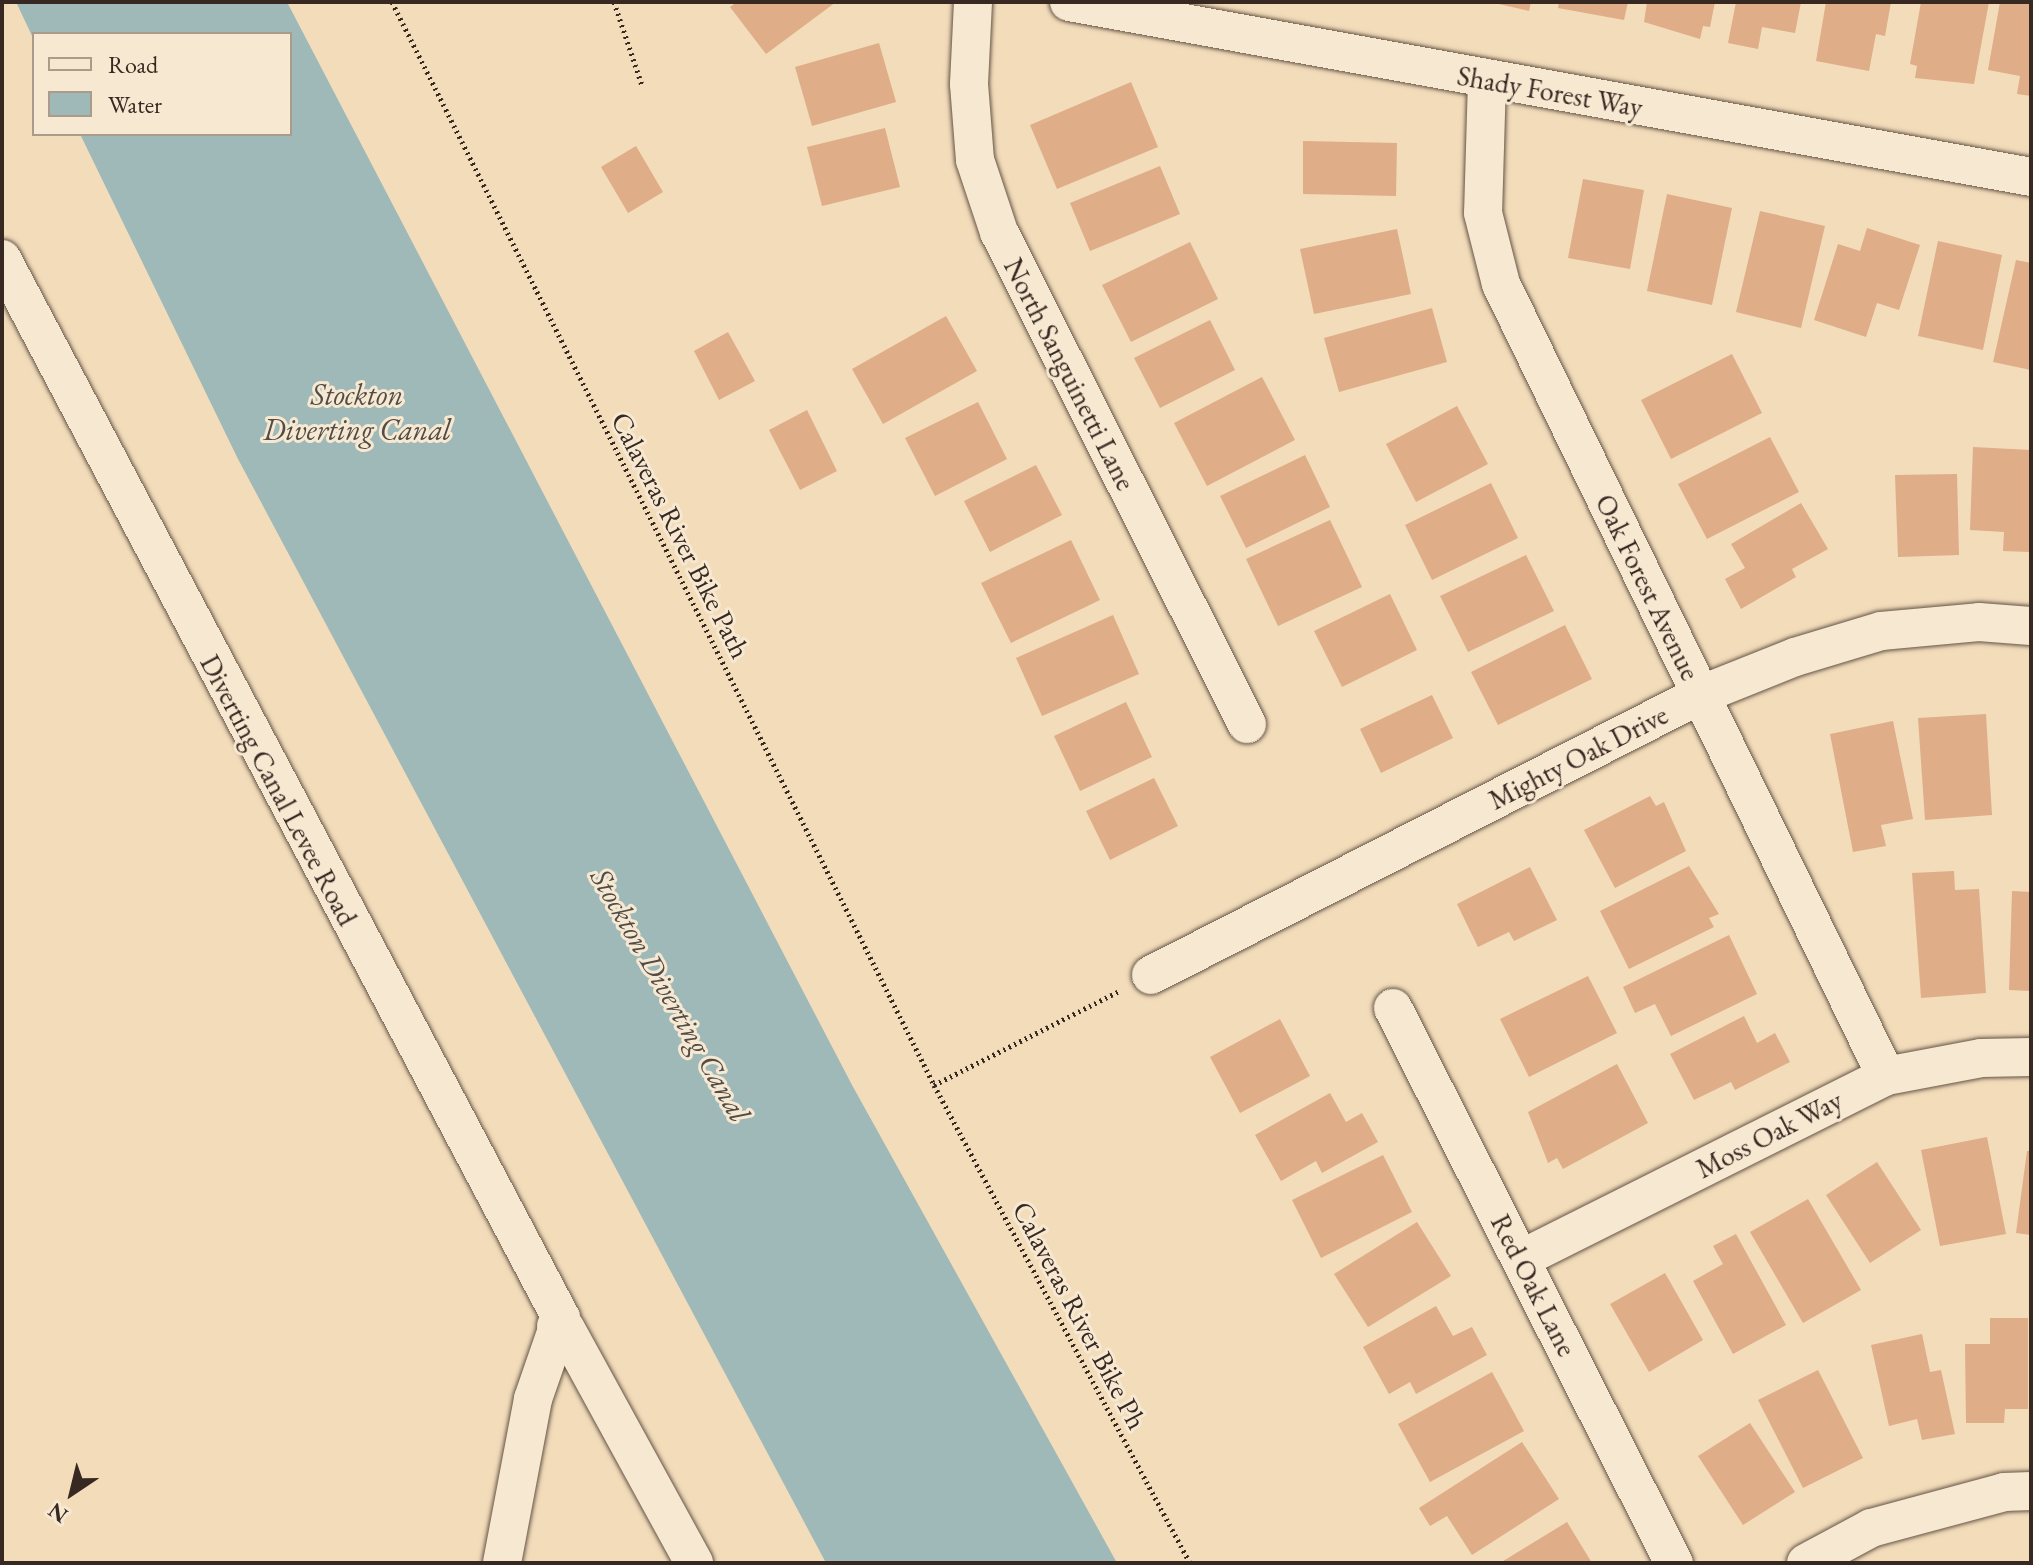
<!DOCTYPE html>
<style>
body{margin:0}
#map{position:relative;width:2033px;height:1565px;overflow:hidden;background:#f2dcba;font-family:"EB Garamond",serif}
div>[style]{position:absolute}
.water>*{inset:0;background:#9fb9b9}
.building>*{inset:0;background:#dfad88}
.path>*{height:5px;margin-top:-2.5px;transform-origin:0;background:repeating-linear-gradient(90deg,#372821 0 2px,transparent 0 6px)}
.roads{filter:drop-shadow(0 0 2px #665547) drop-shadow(0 0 2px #665547)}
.minor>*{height:38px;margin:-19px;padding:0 19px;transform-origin:19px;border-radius:19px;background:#f7e8d2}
span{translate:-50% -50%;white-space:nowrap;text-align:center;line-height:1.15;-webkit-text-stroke:6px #f7e8d2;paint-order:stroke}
.street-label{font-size:28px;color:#372821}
.water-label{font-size:30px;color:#514c47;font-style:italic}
.frame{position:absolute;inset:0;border:4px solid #372821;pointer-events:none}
.legend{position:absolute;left:32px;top:32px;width:260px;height:104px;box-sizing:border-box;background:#f7e8d2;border:2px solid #aa9b8b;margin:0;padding:10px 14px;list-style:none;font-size:24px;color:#372821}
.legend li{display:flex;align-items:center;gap:16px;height:40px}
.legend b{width:40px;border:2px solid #aa9b8b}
.north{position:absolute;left:32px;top:1453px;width:80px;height:80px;-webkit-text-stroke:6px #f7e8d2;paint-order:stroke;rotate:215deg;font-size:22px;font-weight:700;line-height:32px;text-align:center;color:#372821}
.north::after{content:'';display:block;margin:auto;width:28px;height:36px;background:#372821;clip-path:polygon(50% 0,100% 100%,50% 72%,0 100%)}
</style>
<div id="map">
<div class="water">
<div style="clip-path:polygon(16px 2px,287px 2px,852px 1085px,1117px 1563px,826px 1563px,238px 459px,80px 134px,290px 134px,290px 34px,34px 34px,34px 40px)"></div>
</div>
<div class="building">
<div style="clip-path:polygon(737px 2px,836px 2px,766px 54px,730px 7px)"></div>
<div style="clip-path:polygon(1490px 2px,1531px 2px,1529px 11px)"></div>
<div style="clip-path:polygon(1559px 2px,1628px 2px,1624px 20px,1558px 8px)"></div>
<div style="clip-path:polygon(1647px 2px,1715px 2px,1710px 27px,1703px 26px,1700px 39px,1644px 22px)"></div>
<div style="clip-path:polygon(1736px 2px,1801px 2px,1795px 33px,1762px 27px,1758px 49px,1728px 43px)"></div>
<div style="clip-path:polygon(1826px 2px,1891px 2px,1885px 36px,1876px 34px,1869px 71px,1816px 61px)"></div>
<div style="clip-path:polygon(1921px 2px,1989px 2px,1974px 84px,1915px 78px,1917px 66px,1910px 64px)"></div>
<div style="clip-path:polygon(2000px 2px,2031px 2px,2031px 96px,2017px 94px,2020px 76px,1988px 70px)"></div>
<div style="clip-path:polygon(879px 43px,896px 102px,812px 126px,795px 67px)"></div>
<div style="clip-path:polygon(1131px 82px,1158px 147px,1057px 189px,1030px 125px)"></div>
<div style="clip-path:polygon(885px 128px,900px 187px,822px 206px,807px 147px)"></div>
<div style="clip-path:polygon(1303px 141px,1397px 143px,1396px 196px,1303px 194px)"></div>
<div style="clip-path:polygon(636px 146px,663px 192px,628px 213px,601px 167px)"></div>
<div style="clip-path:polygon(1160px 166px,1180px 214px,1090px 251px,1070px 203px)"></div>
<div style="clip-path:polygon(1583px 179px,1644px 190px,1630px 269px,1568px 258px)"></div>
<div style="clip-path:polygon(1667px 194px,1732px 208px,1712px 305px,1647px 291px)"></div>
<div style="clip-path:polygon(1760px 211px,1825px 226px,1801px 328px,1736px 312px)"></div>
<div style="clip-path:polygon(1867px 228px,1920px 245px,1899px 310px,1877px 303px,1866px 337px,1814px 320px,1838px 244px,1860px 251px)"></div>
<div style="clip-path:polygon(1397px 229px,1411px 294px,1314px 314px,1300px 249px)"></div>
<div style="clip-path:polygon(1938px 241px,2002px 255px,1983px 350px,1918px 336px)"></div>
<div style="clip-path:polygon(1190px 242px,1218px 299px,1131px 342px,1102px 285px)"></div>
<div style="clip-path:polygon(2016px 260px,2031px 263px,2031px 370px,1993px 362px)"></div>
<div style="clip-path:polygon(1432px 308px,1447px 362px,1339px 392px,1324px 338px)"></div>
<div style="clip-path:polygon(946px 316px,977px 371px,883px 424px,852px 369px)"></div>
<div style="clip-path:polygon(1210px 320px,1235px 370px,1160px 408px,1134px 358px)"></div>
<div style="clip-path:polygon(728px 332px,755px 381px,719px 400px,694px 351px)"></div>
<div style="clip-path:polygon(1732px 354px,1762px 413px,1671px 459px,1641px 400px)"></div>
<div style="clip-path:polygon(1262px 377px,1295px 440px,1207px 486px,1174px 423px)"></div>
<div style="clip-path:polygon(978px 402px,1007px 459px,935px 496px,905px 438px)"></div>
<div style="clip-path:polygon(1457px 406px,1488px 464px,1416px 502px,1386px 444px)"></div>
<div style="clip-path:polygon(807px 410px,837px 471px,800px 490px,769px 430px)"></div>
<div style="clip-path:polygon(1770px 437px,1799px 492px,1707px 539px,1678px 484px)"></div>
<div style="clip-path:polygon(1973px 447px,2031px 450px,2030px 552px,2003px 551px,2004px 532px,1970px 530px)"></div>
<div style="clip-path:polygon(1305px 455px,1330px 507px,1246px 548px,1220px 496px)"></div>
<div style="clip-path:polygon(1036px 465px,1062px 515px,990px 552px,964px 501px)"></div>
<div style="clip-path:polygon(1957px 474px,1959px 555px,1898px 557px,1895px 475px)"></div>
<div style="clip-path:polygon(1491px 483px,1518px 538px,1432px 580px,1405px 525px)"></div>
<div style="clip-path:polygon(1801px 503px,1828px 549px,1792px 569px,1796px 577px,1741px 609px,1725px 579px,1745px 568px,1731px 544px)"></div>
<div style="clip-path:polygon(1330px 520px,1362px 587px,1278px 626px,1246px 559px)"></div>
<div style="clip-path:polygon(1071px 540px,1100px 600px,1011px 643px,981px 583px)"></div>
<div style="clip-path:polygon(1526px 555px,1554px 611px,1468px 652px,1440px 596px)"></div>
<div style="clip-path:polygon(1390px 594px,1417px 650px,1342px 687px,1314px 631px)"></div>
<div style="clip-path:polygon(1113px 615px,1139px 674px,1042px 716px,1016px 658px)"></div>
<div style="clip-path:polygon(1565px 625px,1592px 679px,1498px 725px,1471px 672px)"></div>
<div style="clip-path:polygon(1432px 695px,1453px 738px,1381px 773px,1360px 729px)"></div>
<div style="clip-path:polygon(1126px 702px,1152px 757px,1080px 791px,1054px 736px)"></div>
<div style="clip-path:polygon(1986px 714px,1992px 815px,1925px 820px,1918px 718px)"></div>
<div style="clip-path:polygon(1893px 721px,1913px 819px,1881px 825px,1886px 846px,1853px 852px,1830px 734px)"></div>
<div style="clip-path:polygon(1154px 778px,1178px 826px,1110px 860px,1086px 811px)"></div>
<div style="clip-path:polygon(1650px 796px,1656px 806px,1664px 802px,1686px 851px,1615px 888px,1584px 830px)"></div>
<div style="clip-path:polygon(1689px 866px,1719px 914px,1709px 918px,1714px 927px,1629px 969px,1600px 911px)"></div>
<div style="clip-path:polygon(1530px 867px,1557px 920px,1514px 941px,1509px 932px,1478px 947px,1457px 904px)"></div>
<div style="clip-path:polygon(1954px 871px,1955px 890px,1979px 889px,1986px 993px,1921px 998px,1912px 873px)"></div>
<div style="clip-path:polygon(2012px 891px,2031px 892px,2031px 991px,2009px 990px)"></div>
<div style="clip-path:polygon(1729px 935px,1757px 994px,1671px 1036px,1655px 1004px,1635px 1013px,1623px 987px)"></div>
<div style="clip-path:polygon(1588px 976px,1617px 1033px,1529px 1077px,1500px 1019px)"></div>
<div style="clip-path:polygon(1744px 1016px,1757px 1043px,1775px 1033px,1790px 1062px,1735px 1090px,1731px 1082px,1694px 1100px,1670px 1054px)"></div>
<div style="clip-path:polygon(1280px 1019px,1310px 1076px,1240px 1113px,1210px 1057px)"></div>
<div style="clip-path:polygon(1617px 1064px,1648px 1123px,1563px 1169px,1557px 1158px,1548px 1163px,1528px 1112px)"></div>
<div style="clip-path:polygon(1330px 1093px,1346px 1122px,1362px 1113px,1378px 1142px,1322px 1173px,1316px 1161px,1281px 1181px,1255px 1135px)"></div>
<div style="clip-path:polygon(1987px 1137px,2006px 1234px,1940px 1246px,1921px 1150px)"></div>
<div style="clip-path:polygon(2027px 1151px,2031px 1151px,2031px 1235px,2016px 1233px)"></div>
<div style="clip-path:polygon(1383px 1155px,1412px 1212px,1321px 1258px,1292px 1200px)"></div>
<div style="clip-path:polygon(1877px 1162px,1921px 1230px,1870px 1263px,1826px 1195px)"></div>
<div style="clip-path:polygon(1808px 1199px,1861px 1290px,1803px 1323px,1750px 1232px)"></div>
<div style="clip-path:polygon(1417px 1222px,1451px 1276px,1368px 1327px,1334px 1274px)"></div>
<div style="clip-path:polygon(1736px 1234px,1786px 1325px,1733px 1354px,1693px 1281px,1723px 1264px,1713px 1246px)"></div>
<div style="clip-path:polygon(1665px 1273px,1703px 1340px,1649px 1372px,1610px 1304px)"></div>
<div style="clip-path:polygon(1436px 1306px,1453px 1336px,1472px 1327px,1487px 1355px,1416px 1394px,1410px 1382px,1389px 1394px,1363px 1347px)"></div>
<div style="clip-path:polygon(1990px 1318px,2028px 1318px,2028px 1409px,2005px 1409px,2004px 1423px,1966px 1423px,1965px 1344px,1990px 1344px)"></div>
<div style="clip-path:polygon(1922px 1334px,1930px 1372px,1941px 1370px,1955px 1434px,1922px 1440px,1917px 1419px,1889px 1426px,1871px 1345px)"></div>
<div style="clip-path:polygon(1818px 1370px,1863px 1458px,1803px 1488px,1758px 1400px)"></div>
<div style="clip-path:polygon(1492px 1372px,1524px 1431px,1430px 1482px,1398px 1424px)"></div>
<div style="clip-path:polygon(1750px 1423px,1795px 1492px,1743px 1525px,1698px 1456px)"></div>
<div style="clip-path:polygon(1522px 1442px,1559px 1499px,1472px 1555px,1447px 1516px,1430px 1526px,1419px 1508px)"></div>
<div style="clip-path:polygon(1567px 1522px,1592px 1563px,1500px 1563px)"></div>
</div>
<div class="path">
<div style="left:392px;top:2px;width:1211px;rotate:63.41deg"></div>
<div style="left:934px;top:1085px;width:542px;rotate:61.83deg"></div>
<div style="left:614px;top:2px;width:88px;rotate:71.4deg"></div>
<div style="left:934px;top:1085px;width:208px;rotate:-26.9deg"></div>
</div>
<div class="roads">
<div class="minor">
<div style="left:973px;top:2px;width:82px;rotate:92.8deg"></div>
<div style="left:969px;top:84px;width:76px;rotate:85.5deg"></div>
<div style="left:975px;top:160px;width:76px;rotate:71.6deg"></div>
<div style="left:999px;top:232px;width:551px;rotate:63.25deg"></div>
<div style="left:1069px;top:2px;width:978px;rotate:10.31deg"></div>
<div style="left:1487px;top:80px;width:133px;rotate:91.7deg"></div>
<div style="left:1483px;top:213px;width:73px;rotate:75.8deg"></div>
<div style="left:1501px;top:284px;width:881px;rotate:64.08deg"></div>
<div style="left:2px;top:259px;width:1197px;rotate:62.17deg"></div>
<div style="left:561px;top:1318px;width:86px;rotate:109.1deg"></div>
<div style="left:533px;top:1399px;width:167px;rotate:100.7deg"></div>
<div style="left:1151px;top:975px;width:616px;rotate:-27.02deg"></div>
<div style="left:1700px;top:695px;width:102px;rotate:-21.8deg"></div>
<div style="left:1795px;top:657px;width:90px;rotate:-16.8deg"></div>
<div style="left:1881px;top:631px;width:98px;rotate:-5.2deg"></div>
<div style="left:1979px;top:622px;width:52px;rotate:4.4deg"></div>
<div style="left:1393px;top:1008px;width:622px;rotate:63.15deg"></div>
<div style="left:1521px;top:1259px;width:408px;rotate:-26.6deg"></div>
<div style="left:1886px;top:1076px;width:97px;rotate:-10.7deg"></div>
<div style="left:1981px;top:1058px;width:50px;rotate:-1.1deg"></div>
<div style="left:556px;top:1326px;width:10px;rotate:17deg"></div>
<div style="left:566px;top:1329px;width:267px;rotate:61.3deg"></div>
<div style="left:1806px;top:1563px;width:74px;rotate:-28.3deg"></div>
<div style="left:1871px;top:1528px;width:138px;rotate:-15.1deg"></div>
<div style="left:2004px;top:1492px;width:27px;rotate:-2deg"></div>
</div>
</div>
<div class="street-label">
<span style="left:1550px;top:91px;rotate:10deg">Shady Forest Way</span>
<span style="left:1070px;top:374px;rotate:63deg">North Sanguinetti Lane</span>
<span style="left:681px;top:535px;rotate:63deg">Calaveras River Bike Path</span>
<span style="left:1648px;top:587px;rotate:64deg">Oak Forest Avenue</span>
<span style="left:1578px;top:757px;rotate:-27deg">Mighty Oak Drive</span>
<span style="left:279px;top:790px;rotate:62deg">Diverting Canal Levee Road</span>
<span style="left:1769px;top:1134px;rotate:-27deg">Moss Oak Way</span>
<span style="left:1534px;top:1285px;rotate:63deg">Red Oak Lane</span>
<span style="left:1080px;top:1315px;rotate:62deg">Calaveras River Bike Ph</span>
</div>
<div class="water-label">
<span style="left:357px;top:412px">Stockton<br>Diverting Canal</span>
<span style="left:670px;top:995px;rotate:60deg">Stockton Diverting Canal</span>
</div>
<div class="frame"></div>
<ul class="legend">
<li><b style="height:10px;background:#f7e8d2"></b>Road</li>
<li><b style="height:22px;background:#9fb9b9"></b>Water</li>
</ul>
<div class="north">N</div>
</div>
